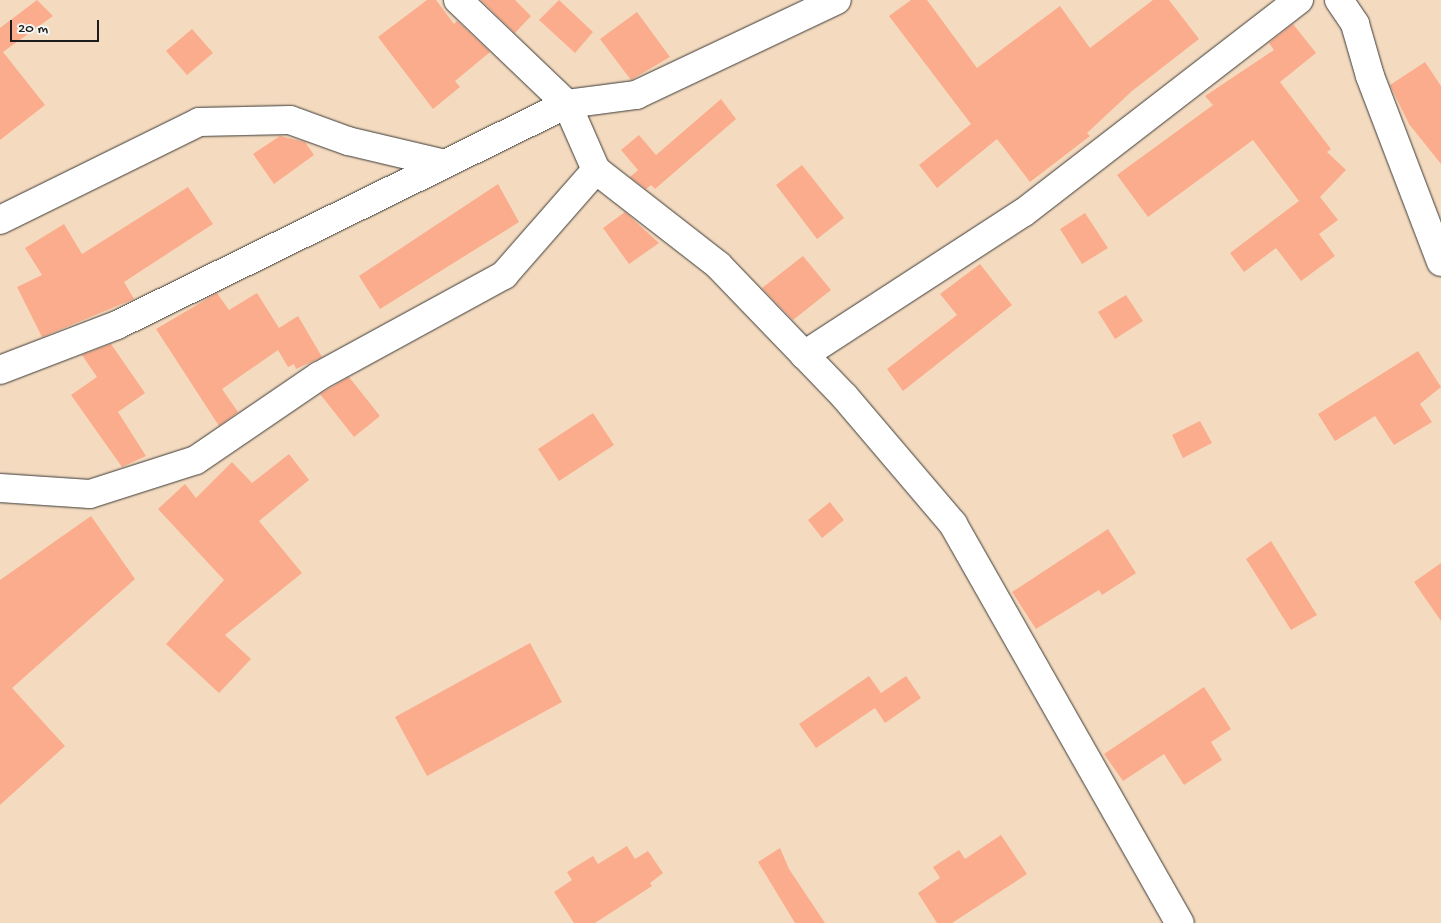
<!DOCTYPE html>
<style>
body{margin:0}
#map{position:relative;width:1441px;height:923px;overflow:hidden;background:#f4dbc0;font-family:"Gochi Hand",sans-serif}
div>[style]{position:absolute}
.building>*{inset:0;background:#fbac8c}
.roads{filter:drop-shadow(0 0 1px #3c3935) drop-shadow(0 0 1px #3c3935)}
.street>*{height:28px;margin:-14px;padding:0 14px;transform-origin:14px;border-radius:14px;background:#fff}
span{translate:-50% -50%;white-space:nowrap;text-align:center;line-height:1.15;-webkit-text-stroke:4px #f6f6f2;paint-order:stroke}
.scale{position:absolute;left:10px;top:20px;width:89px;height:22px;box-sizing:border-box;border:2px solid #1c1c1c;border-top:0;padding-left:6px;font-size:15px;line-height:18px;white-space:nowrap;color:#1c1c1c;-webkit-text-stroke:4px #f6f6f2;paint-order:stroke}
</style>
<div id="map">
<div class="building">
<div style="clip-path:polygon(37px 0,53px 16px,3px 52px,45px 105px,0 140px,0 28px)"></div>
<div style="clip-path:polygon(427px 0,436px 0,454px 24px,457px 21px,490px 52px,455px 81px,460px 87px,433px 109px,378px 37px)"></div>
<div style="clip-path:polygon(481px 0,515px 0,531px 16px,515px 33px)"></div>
<div style="clip-path:polygon(559px 0,593px 32px,575px 53px,539px 20px)"></div>
<div style="clip-path:polygon(911px 0,927px 0,977px 68px,1060px 6px,1090px 48px,1153px 0,1169px 0,1199px 39px,1132px 91px,1087px 133px,1090px 136px,1030px 182px,997px 139px,937px 188px,919px 165px,971px 124px,889px 16px)"></div>
<div style="clip-path:polygon(637px 12px,670px 57px,631px 80px,600px 39px)"></div>
<div style="clip-path:polygon(1293px 24px,1316px 53px,1280px 82px,1331px 149px,1327px 152px,1346px 170px,1320px 197px,1338px 220px,1319px 234px,1335px 256px,1301px 281px,1276px 248px,1244px 272px,1230px 253px,1299px 201px,1253px 140px,1148px 217px,1117px 175px,1213px 105px,1205px 96px,1274px 50px,1269px 43px)"></div>
<div style="clip-path:polygon(192px 29px,213px 53px,187px 75px,166px 51px)"></div>
<div style="clip-path:polygon(1425px 62px,1441px 86px,1441px 164px,1409px 124px,1390px 85px)"></div>
<div style="clip-path:polygon(721px 99px,736px 119px,655px 189px,651px 185px,646px 189px,630px 177px,638px 170px,621px 150px,639px 135px,656px 155px)"></div>
<div style="clip-path:polygon(280px 136px,305px 142px,314px 155px,274px 184px,253px 154px)"></div>
<div style="clip-path:polygon(802px 165px,844px 218px,817px 239px,776px 185px)"></div>
<div style="clip-path:polygon(498px 184px,519px 222px,380px 309px,359px 276px)"></div>
<div style="clip-path:polygon(188px 187px,213px 224px,124px 282px,134px 299px,42px 337px,17px 287px,42px 275px,25px 248px,64px 224px,82px 254px)"></div>
<div style="clip-path:polygon(625px 212px,659px 243px,629px 264px,603px 228px)"></div>
<div style="clip-path:polygon(1085px 213px,1108px 248px,1082px 264px,1060px 229px)"></div>
<div style="clip-path:polygon(803px 256px,831px 290px,793px 320px,762px 288px)"></div>
<div style="clip-path:polygon(980px 264px,1012px 305px,903px 391px,887px 369px,957px 315px,940px 294px)"></div>
<div style="clip-path:polygon(217px 293px,229px 310px,257px 293px,279px 328px,298px 316px,322px 357px,296px 369px,294px 364px,288px 367px,278px 350px,222px 389px,238px 412px,219px 426px,156px 329px)"></div>
<div style="clip-path:polygon(1126px 295px,1143px 321px,1115px 339px,1098px 312px)"></div>
<div style="clip-path:polygon(111px 344px,145px 393px,118px 412px,146px 456px,122px 467px,71px 395px,97px 377px,82px 355px)"></div>
<div style="clip-path:polygon(1418px 351px,1441px 387px,1420px 404px,1432px 422px,1394px 445px,1375px 416px,1335px 441px,1318px 414px)"></div>
<div style="clip-path:polygon(349px 377px,380px 416px,354px 437px,320px 394px)"></div>
<div style="clip-path:polygon(593px 413px,614px 445px,559px 481px,538px 449px)"></div>
<div style="clip-path:polygon(1200px 421px,1212px 443px,1183px 458px,1172px 435px)"></div>
<div style="clip-path:polygon(289px 454px,309px 480px,259px 521px,302px 573px,225px 635px,251px 659px,219px 693px,166px 644px,224px 580px,158px 509px,185px 484px,196px 498px,232px 462px,252px 483px)"></div>
<div style="clip-path:polygon(830px 502px,844px 520px,822px 538px,808px 520px)"></div>
<div style="clip-path:polygon(91px 516px,135px 579px,12px 688px,65px 746px,0 805px,0 580px)"></div>
<div style="clip-path:polygon(1108px 529px,1136px 573px,1102px 595px,1099px 590px,1036px 629px,1012px 592px)"></div>
<div style="clip-path:polygon(1271px 541px,1317px 615px,1291px 630px,1246px 559px)"></div>
<div style="clip-path:polygon(1441px 563px,1441px 621px,1414px 582px)"></div>
<div style="clip-path:polygon(530px 643px,562px 702px,427px 776px,395px 717px)"></div>
<div style="clip-path:polygon(869px 676px,881px 693px,906px 676px,921px 698px,885px 723px,875px 708px,816px 748px,799px 724px)"></div>
<div style="clip-path:polygon(1204px 687px,1231px 729px,1211px 742px,1222px 760px,1184px 785px,1164px 754px,1123px 781px,1104px 754px)"></div>
<div style="clip-path:polygon(1001px 835px,1027px 874px,952px 923px,937px 923px,918px 893px,940px 878px,933px 867px,959px 850px,965px 859px)"></div>
<div style="clip-path:polygon(627px 846px,635px 859px,648px 851px,663px 873px,650px 883px,652px 886px,595px 923px,574px 923px,554px 892px,572px 880px,567px 872px,593px 856px,598px 864px)"></div>
<div style="clip-path:polygon(780px 848px,789px 869px,825px 923px,795px 923px,758px 862px)"></div>
</div>
<div class="roads">
<div class="street">
<div style="left:458px;top:0;width:151px;rotate:43.7deg"></div>
<div style="left:567px;top:104px;width:72px;rotate:66.3deg"></div>
<div style="left:596px;top:170px;width:155px;rotate:37.9deg"></div>
<div style="left:718px;top:265px;width:183px;rotate:46.1deg"></div>
<div style="left:845px;top:397px;width:167px;rotate:49.6deg"></div>
<div style="left:953px;top:524px;width:459px;rotate:60.4deg"></div>
<div style="left:1339px;top:0;width:29px;rotate:56deg"></div>
<div style="left:1355px;top:24px;width:54px;rotate:73.9deg"></div>
<div style="left:1370px;top:76px;width:199px;rotate:69.1deg"></div>
<div style="left:0;top:220px;width:222px;rotate:-26.2deg"></div>
<div style="left:199px;top:122px;width:91px;rotate:-1.3deg"></div>
<div style="left:290px;top:120px;width:62px;rotate:19.9deg"></div>
<div style="left:348px;top:141px;width:96px;rotate:13.3deg"></div>
<div style="left:804px;top:355px;width:261px;rotate:-33deg"></div>
<div style="left:1023px;top:213px;width:349px;rotate:-37.7deg"></div>
<div style="left:0;top:370px;width:125px;rotate:-21deg"></div>
<div style="left:117px;top:325px;width:501px;rotate:-26.16deg"></div>
<div style="left:567px;top:104px;width:70px;rotate:-7.4deg"></div>
<div style="left:636px;top:95px;width:222px;rotate:-25.3deg"></div>
<div style="left:0;top:488px;width:90px;rotate:3.8deg"></div>
<div style="left:90px;top:494px;width:111px;rotate:-17.8deg"></div>
<div style="left:196px;top:460px;width:149px;rotate:-34.3deg"></div>
<div style="left:319px;top:376px;width:211px;rotate:-28.6deg"></div>
<div style="left:504px;top:275px;width:140px;rotate:-48.8deg"></div>
</div>
</div>
<div class="scale">20 m</div>
</div>
